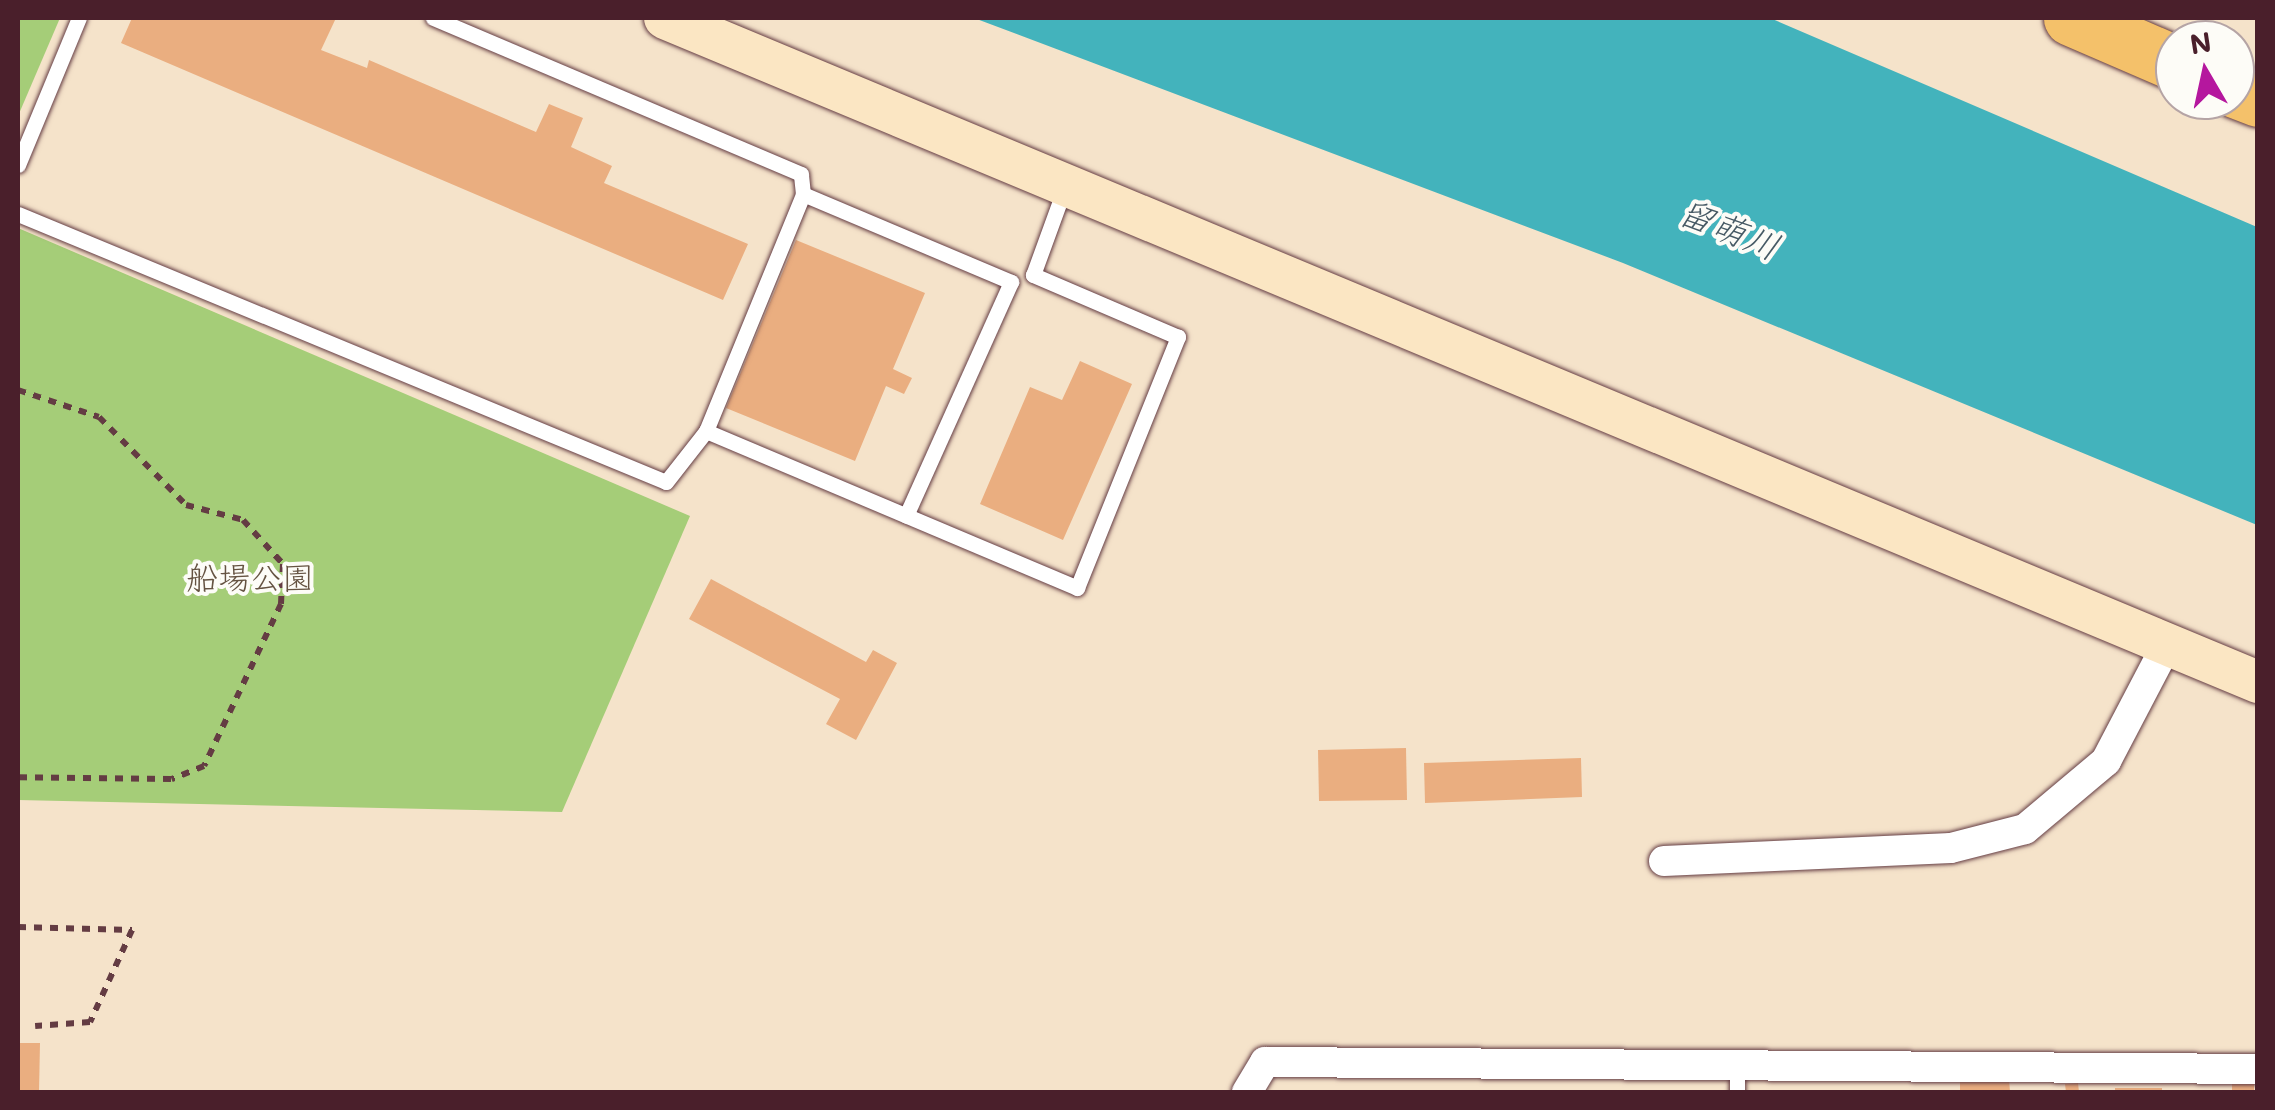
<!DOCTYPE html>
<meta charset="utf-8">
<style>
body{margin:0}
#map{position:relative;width:2275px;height:1110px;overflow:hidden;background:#f5e3ca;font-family:Mali,"Klee One",sans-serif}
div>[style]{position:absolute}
.green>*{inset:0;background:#a5cd78}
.water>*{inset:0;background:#43b3bc}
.building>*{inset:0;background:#eaae80}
.path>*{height:6px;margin-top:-3px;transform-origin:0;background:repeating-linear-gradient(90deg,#643c43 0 8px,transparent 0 16px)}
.roads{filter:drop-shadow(0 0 2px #643c43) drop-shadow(0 0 2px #643c43)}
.lane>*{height:15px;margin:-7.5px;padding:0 7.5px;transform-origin:7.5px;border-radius:7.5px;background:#fff}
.street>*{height:30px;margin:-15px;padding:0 15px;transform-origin:15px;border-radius:15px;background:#fff}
.secondary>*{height:42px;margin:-21px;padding:0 21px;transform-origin:21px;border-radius:21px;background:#fbe6c3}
.highway>*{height:55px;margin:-27.5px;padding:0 27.5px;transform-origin:27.5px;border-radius:27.5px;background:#f4c16a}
span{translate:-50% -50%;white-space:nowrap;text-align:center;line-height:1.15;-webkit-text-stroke:8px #fdfcf7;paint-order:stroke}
.park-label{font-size:32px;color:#655342}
.water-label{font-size:35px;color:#475a65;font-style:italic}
.frame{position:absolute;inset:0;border:20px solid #4a1f2b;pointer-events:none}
.north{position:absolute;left:2155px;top:20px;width:100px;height:100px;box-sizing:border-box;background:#fdfcf7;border:2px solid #b5a4a5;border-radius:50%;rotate:351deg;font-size:28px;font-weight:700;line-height:40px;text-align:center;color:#4a1f2b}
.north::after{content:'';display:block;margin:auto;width:35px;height:45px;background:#b5179e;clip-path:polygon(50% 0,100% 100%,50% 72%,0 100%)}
</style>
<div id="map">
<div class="green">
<div style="clip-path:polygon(18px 18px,60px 18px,18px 116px)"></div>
<div style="clip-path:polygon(18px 228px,690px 516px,562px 812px,18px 800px)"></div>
</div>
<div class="water">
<div style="clip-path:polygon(974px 18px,1770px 18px,2257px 227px,2257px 525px,1623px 263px)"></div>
</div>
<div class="building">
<div style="clip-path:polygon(132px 18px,336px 18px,321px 50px,367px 68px,369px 60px,536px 132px,549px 104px,583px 118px,571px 147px,612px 166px,604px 183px,748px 244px,723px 300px,121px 43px)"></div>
<div style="clip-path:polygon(796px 240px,925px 293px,893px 369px,912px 378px,904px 394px,886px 386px,855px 461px,726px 408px)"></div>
<div style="clip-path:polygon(1080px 361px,1132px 384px,1063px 540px,980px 504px,1030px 387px,1062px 400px)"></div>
<div style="clip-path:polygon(711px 579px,866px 662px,873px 650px,897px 663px,856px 740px,826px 724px,840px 699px,689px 619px)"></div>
<div style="clip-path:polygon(1406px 748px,1407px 800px,1319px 801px,1318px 750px)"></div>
<div style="clip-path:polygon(1581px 758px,1582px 797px,1425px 803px,1424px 763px)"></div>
<div style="clip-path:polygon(18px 1043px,40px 1043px,39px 1092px,18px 1092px)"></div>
<div style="clip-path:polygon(2009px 1079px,2010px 1092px,1960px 1092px,1960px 1080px)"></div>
<div style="clip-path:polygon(2254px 1079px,2254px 1092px,2232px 1092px,2232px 1080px)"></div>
<div style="clip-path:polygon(2078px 1083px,2079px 1092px,2066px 1092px,2065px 1084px)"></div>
<div style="clip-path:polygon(2115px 1088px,2162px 1088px,2162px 1092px,2115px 1092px)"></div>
</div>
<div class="path">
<div style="left:18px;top:390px;width:85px;rotate:18.4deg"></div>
<div style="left:99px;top:417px;width:124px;rotate:45.3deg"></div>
<div style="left:186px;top:505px;width:59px;rotate:14.7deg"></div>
<div style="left:243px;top:520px;width:59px;rotate:47.7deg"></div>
<div style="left:283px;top:564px;width:40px;rotate:92.9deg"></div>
<div style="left:281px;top:604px;width:179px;rotate:115.4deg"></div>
<div style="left:204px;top:766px;width:35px;rotate:158deg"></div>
<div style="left:171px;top:779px;width:153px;rotate:-179.3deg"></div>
<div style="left:18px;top:927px;width:114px;rotate:1.5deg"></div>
<div style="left:132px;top:930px;width:101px;rotate:114.5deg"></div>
<div style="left:90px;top:1022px;width:55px;rotate:175.8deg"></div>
</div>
<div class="roads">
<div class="lane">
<div style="left:18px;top:165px;width:159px;rotate:-67.5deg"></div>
<div style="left:803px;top:194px;width:226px;rotate:22.9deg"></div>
<div style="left:1011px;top:282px;width:256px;rotate:114.2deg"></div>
<div style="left:18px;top:214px;width:701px;rotate:22.47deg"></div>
<div style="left:666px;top:482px;width:65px;rotate:-51.9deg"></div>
<div style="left:706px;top:431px;width:256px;rotate:-67.7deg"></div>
<div style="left:803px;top:194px;width:20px;rotate:-96deg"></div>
<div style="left:801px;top:174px;width:400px;rotate:-157deg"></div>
<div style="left:706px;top:431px;width:403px;rotate:22.9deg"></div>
<div style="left:1077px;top:588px;width:271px;rotate:-68.1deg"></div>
<div style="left:1178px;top:337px;width:158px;rotate:-156.8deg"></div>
<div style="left:1033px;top:275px;width:90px;rotate:-70deg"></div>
<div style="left:1737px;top:1065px;width:27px;rotate:90deg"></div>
</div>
<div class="street">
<div style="left:1664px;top:861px;width:287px;rotate:-2.6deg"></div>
<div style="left:1951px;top:848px;width:76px;rotate:-14.4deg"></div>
<div style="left:2025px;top:829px;width:106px;rotate:-40deg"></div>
<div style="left:2106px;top:761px;width:125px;rotate:-62.4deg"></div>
<div style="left:1247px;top:1092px;width:35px;rotate:-59deg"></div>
<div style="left:1265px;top:1062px;width:993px;rotate:0.4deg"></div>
</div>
<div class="secondary">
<div style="left:665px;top:18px;width:1726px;rotate:22.63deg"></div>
</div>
<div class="highway">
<div style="left:2071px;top:18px;width:113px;rotate:23.4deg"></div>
<div style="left:2235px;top:90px;width:25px;rotate:21deg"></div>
</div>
</div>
<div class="park-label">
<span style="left:250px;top:576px">船場公園</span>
</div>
<div class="water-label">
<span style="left:1730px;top:228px;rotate:22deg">留萌川</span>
</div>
<div class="frame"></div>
<div class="north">N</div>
</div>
